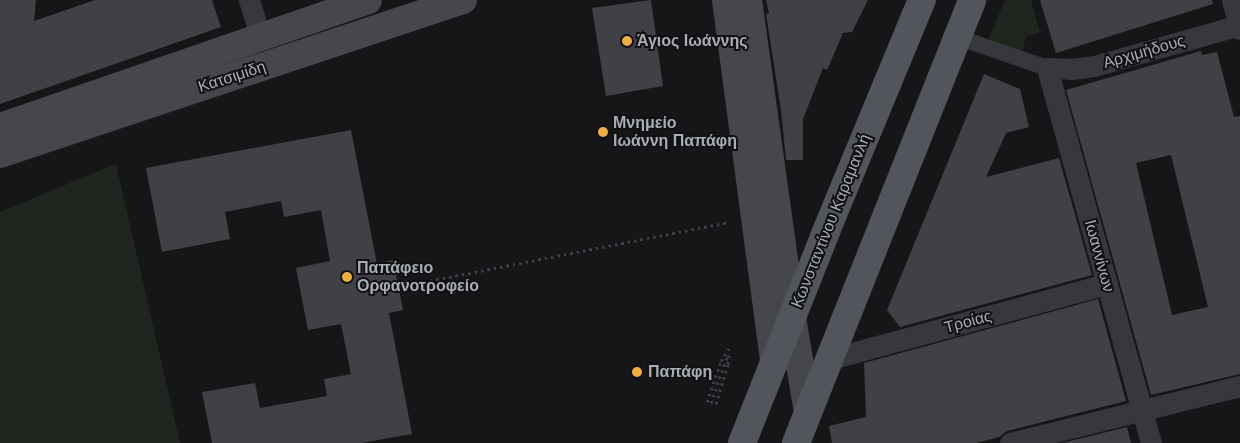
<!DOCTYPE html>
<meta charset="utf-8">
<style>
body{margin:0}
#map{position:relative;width:1240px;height:443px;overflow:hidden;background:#161618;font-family:Helvetica,sans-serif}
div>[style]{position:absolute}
.green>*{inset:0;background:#1e261f}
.building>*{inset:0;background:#404145}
.path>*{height:3px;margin-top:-1.5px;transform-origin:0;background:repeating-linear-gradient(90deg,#3d3f44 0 2.5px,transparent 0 6.5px)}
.pedestrian>*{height:16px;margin:-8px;padding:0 8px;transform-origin:8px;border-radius:8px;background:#37383d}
.minor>*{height:21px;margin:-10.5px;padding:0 10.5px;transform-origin:10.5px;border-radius:10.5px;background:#37383d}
.secondary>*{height:28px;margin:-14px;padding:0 14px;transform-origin:14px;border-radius:14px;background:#45474d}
.primary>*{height:28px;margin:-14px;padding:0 14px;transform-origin:14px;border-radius:14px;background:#53555c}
.dots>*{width:14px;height:14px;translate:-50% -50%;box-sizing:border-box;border:2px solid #111113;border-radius:50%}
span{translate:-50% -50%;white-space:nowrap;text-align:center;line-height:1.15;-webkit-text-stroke:4px #111113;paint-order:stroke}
.poi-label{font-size:16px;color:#a8adb8;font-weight:700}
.left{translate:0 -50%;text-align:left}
.street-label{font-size:16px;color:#a8adb8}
</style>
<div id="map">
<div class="green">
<div style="clip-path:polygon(1005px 0,1031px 0,1040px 33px,1026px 36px,1022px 55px,987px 43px)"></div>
<div style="clip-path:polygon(116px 164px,180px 443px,0 443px,0 212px)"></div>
</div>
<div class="building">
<div style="clip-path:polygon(0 0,36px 0,34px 21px,95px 0,212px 0,221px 27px,0 104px)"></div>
<div style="clip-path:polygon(651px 0,663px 86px,606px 96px,592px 8px)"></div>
<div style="clip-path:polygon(766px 0,868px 0,852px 32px,843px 33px,827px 70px,823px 68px,803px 119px,803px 160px,786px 160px,781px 110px,766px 14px,769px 13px)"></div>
<div style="clip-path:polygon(1040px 0,1212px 0,1213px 4px,1056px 53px)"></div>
<div style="clip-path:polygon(evenodd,1201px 51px,1202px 55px,1217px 52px,1234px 117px,1240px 116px,1240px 374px,1151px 395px,1066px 90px,1201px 51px,1171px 155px,1208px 307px,1172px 315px,1136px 163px,1171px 155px)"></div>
<div style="clip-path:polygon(984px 74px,1020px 89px,1029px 127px,1006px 133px,986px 177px,1059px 158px,1092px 275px,900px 327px,887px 310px)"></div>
<div style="clip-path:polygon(351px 130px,377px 264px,393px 260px,403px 310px,389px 313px,412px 434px,361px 443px,212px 443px,202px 392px,255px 383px,260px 408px,327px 396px,324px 379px,351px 374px,341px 324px,308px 330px,296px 268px,330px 261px,321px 210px,284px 217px,281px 201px,225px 212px,230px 239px,162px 252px,146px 168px)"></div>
<div style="clip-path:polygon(1098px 299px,1126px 401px,1007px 431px,999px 437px,976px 443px,832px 443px,829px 426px,866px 417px,864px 363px)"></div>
<div style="clip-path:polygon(1127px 427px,1131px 443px,1062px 443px)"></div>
</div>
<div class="path">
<div style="left:398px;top:287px;width:338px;rotate:-11.1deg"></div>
<div style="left:707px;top:402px;width:43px;rotate:-71.1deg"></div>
<div style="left:721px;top:361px;width:15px;rotate:-58deg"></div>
<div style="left:711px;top:403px;width:52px;rotate:-70.9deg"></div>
<div style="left:716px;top:404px;width:42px;rotate:-73.3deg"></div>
<div style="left:728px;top:364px;width:10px;rotate:-84deg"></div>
</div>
<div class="pedestrian">
<div style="left:957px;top:37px;width:95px;rotate:19deg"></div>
</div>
<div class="minor">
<div style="left:249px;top:0;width:39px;rotate:73deg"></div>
<div style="left:1232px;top:0;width:30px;rotate:75deg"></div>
<div style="left:830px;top:359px;width:287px;rotate:-15.2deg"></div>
<div style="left:1010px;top:443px;width:237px;rotate:-13.9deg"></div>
<div style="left:1151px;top:443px;width:389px;rotate:-105.5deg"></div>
<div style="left:1047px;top:68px;width:24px;rotate:2deg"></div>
<div style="left:1071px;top:69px;width:23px;rotate:-7deg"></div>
<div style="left:1094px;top:66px;width:152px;rotate:-15.7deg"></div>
</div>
<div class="secondary">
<div style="left:726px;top:0;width:365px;rotate:82.4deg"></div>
<div style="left:748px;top:0;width:320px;rotate:82.1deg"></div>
<div style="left:792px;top:317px;width:97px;rotate:80.5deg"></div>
<div style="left:0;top:127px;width:389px;rotate:-19deg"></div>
<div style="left:0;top:154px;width:488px;rotate:-18.4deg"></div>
</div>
<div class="primary">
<div style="left:742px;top:443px;width:230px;rotate:-68.3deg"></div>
<div style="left:827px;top:229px;width:248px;rotate:-67.5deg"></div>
<div style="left:796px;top:443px;width:477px;rotate:-68.3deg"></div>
</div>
<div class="dots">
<div style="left:627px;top:41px;background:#f2b134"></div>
<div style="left:603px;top:132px;background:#f2b134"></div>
<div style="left:347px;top:277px;background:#f2b134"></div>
<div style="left:637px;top:372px;background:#f2b134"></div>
</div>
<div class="poi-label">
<span class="left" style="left:637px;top:41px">Άγιος Ιωάννης</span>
<span class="left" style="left:613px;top:132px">Μνημείο<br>Ιωάννη Παπάφη</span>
<span class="left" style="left:357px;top:277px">Παπάφειο<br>Ορφανοτροφείο</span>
<span class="left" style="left:648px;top:372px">Παπάφη</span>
</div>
<div class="street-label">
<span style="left:1144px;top:52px;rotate:-16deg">Αρχιμήδους</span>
<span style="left:232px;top:77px;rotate:-18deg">Κατσιμίδη</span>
<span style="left:831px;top:221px;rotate:-68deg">Κωνσταντίνου Καραμανλή</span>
<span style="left:1099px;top:256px;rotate:75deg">Ιωαννίνων</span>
<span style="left:968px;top:322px;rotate:-15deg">Τροίας</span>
</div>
</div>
